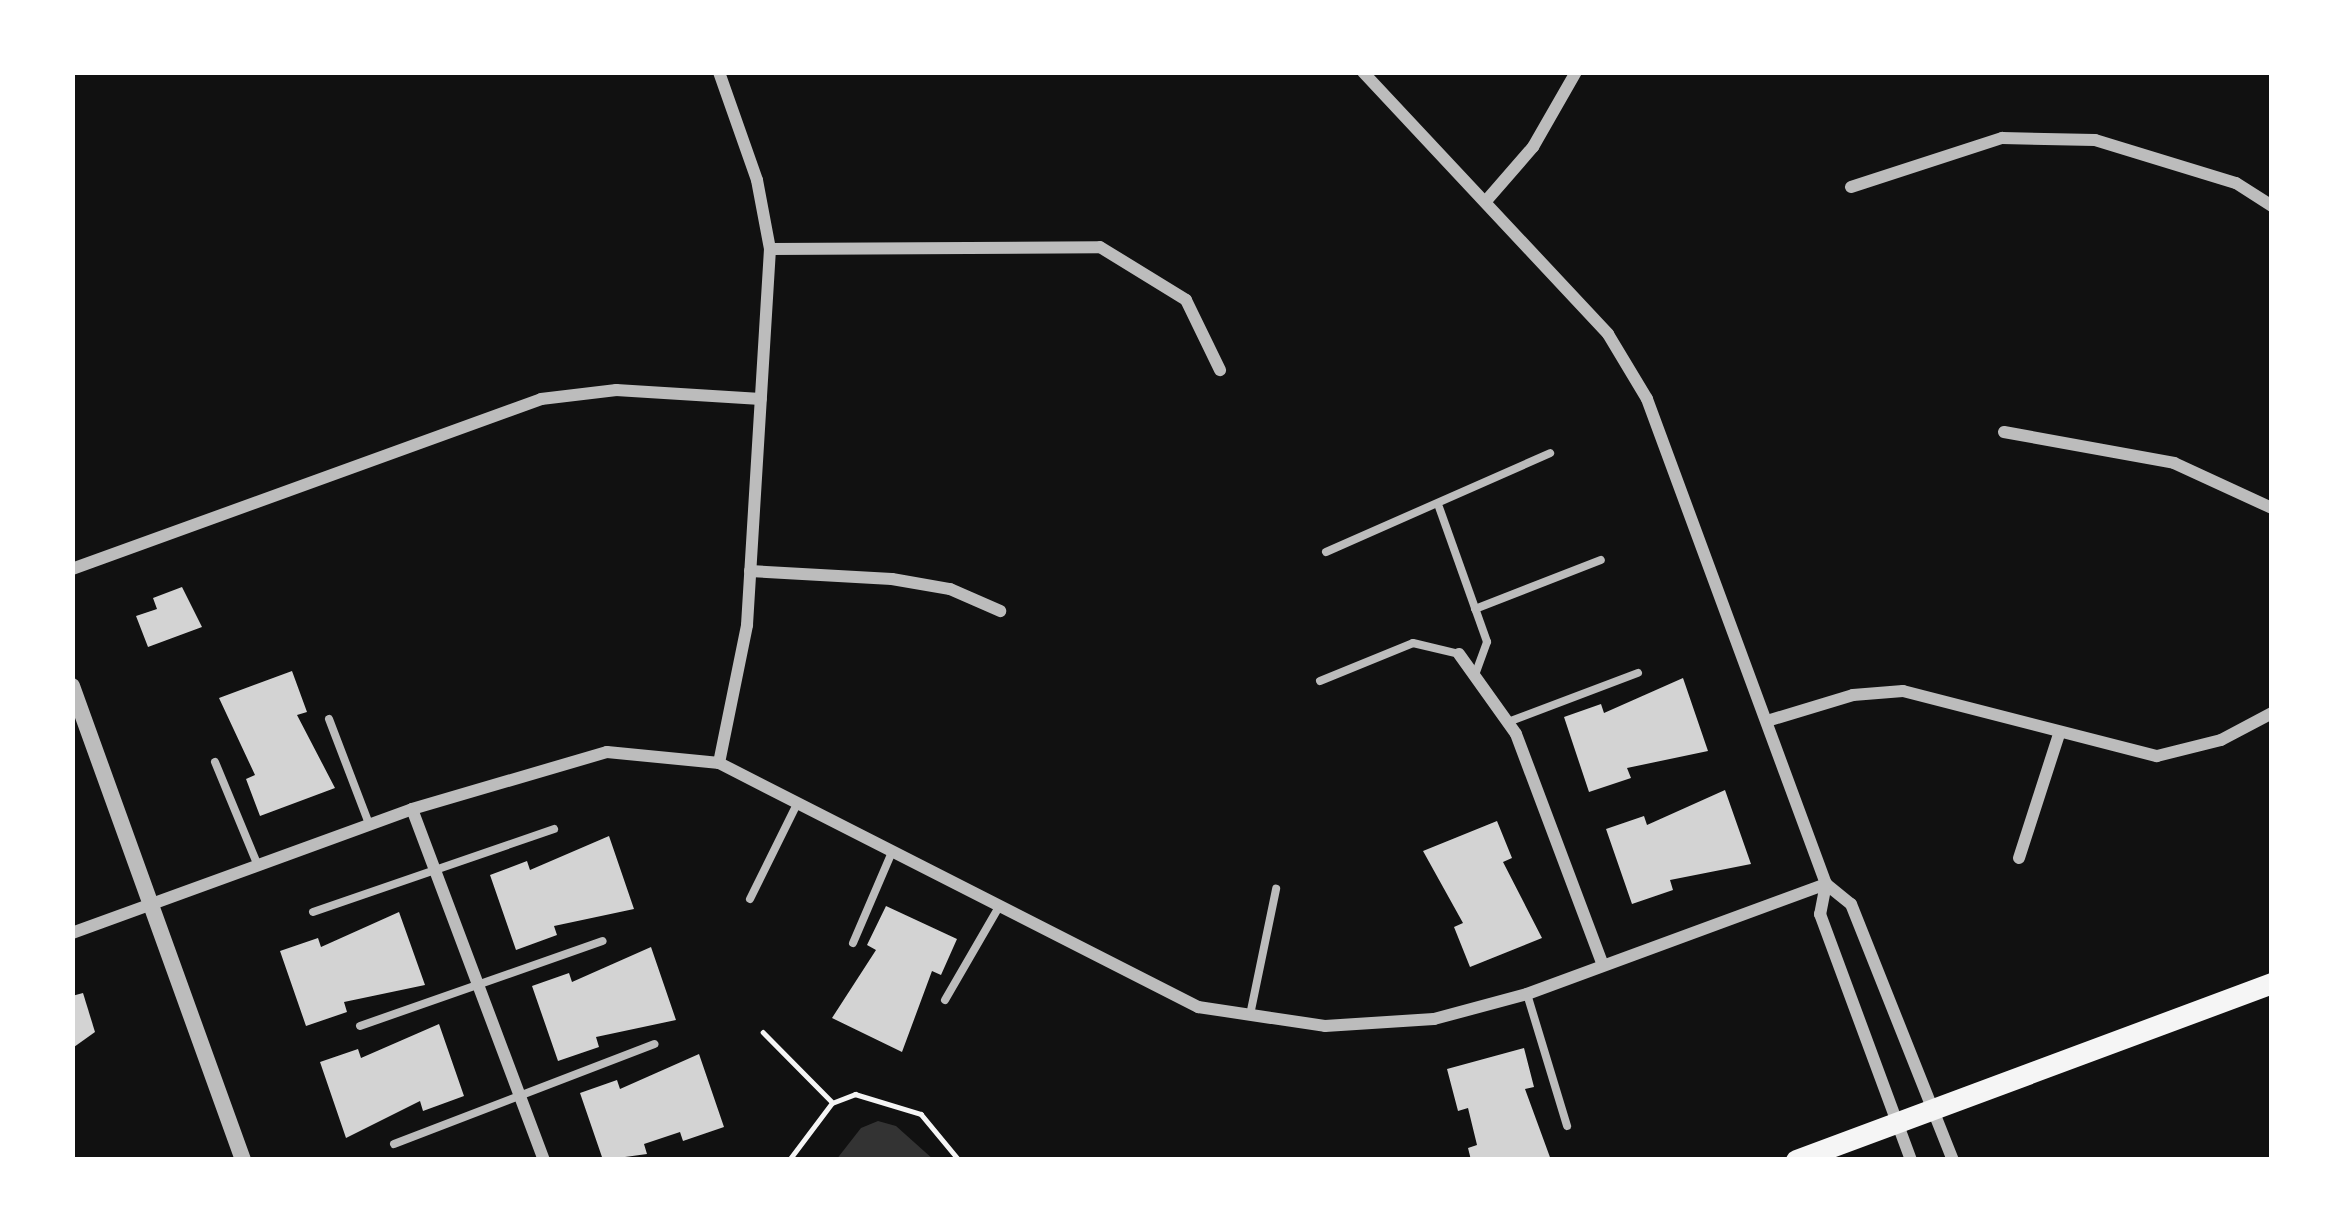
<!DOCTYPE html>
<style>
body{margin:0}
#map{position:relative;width:2344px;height:1232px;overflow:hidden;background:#111;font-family:"Playfair Display",serif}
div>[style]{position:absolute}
.water>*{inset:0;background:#333}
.building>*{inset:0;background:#d3d3d3}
.path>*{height:4.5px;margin:-2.25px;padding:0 2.25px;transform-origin:2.25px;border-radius:2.25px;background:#f5f5f5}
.service>*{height:8px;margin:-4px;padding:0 4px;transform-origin:4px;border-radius:4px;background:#bcbcbc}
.minor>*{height:12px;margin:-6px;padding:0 6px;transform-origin:6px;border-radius:6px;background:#bcbcbc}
.tertiary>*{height:16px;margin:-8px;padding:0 8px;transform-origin:8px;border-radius:8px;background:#bcbcbc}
.secondary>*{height:21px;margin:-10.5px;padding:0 10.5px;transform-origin:10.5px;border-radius:10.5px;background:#f5f5f5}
span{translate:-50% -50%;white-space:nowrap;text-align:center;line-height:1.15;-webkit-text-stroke:12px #fff;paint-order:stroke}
.frame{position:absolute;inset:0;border:75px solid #fff;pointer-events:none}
</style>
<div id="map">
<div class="water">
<div style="clip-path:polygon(878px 1121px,896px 1126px,934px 1160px,836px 1160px,861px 1128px)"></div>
</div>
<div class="building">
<div style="clip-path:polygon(182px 587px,202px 627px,148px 647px,136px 616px,157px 609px,153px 598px)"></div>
<div style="clip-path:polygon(292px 671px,307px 712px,297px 715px,335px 788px,260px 816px,246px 779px,255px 775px,219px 698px)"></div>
<div style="clip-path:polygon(1683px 678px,1708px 751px,1627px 768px,1631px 778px,1589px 792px,1564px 717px,1601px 704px,1604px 713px)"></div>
<div style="clip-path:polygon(1725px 790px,1751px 864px,1670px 880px,1673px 890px,1632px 904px,1606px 829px,1644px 816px,1647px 825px)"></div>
<div style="clip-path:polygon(1497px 821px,1512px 858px,1503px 862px,1542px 938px,1470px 967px,1454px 927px,1463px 923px,1423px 851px)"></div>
<div style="clip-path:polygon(609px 836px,634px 909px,554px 926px,557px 935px,516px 950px,490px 875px,527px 861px,530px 870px)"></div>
<div style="clip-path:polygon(886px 906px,957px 939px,941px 975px,932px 971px,902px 1052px,832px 1018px,876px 950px,867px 945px)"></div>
<div style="clip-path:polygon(399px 912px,425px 985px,344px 1002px,347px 1012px,306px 1026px,280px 951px,318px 938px,321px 947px)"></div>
<div style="clip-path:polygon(651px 947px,676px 1020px,596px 1037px,599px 1047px,558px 1061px,532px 986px,569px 973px,572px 982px)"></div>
<div style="clip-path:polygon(83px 993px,95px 1032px,74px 1047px,72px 996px)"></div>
<div style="clip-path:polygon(439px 1024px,464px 1096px,423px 1111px,420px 1101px,346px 1138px,320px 1062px,358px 1049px,361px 1058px)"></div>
<div style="clip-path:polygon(1524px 1048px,1534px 1087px,1525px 1089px,1551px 1160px,1471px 1160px,1468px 1148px,1477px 1145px,1468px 1108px,1458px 1111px,1447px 1069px)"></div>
<div style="clip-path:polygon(699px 1054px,724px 1127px,683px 1141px,680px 1132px,644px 1144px,647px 1154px,603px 1160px,580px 1093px,617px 1080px,620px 1089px)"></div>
</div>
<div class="path">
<div style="left:763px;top:1032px;width:97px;rotate:45.4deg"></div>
<div style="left:789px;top:1160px;width:71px;rotate:-53deg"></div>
<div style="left:832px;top:1103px;width:25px;rotate:-21deg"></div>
<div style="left:855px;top:1094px;width:69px;rotate:16.9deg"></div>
<div style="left:921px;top:1114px;width:60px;rotate:50.4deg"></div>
</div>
<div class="service">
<div style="left:1439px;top:507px;width:143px;rotate:70.4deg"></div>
<div style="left:1487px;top:642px;width:35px;rotate:110deg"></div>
<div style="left:1326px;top:552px;width:245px;rotate:-23.8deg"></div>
<div style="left:1475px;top:609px;width:135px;rotate:-21.3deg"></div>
<div style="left:1320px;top:681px;width:100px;rotate:-22.2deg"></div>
<div style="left:1413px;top:643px;width:47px;rotate:13.4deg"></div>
<div style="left:329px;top:719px;width:112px;rotate:69.1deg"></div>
<div style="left:1508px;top:722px;width:139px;rotate:-20.7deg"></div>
<div style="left:215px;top:762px;width:113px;rotate:67.5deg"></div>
<div style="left:750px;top:899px;width:106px;rotate:-63.7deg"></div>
<div style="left:313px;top:912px;width:255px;rotate:-19deg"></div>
<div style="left:853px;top:943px;width:99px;rotate:-66.8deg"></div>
<div style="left:1527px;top:994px;width:138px;rotate:73.1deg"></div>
<div style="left:945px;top:1000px;width:108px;rotate:-59.9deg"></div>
<div style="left:1250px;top:1015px;width:129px;rotate:-78.3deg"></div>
<div style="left:360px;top:1026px;width:257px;rotate:-19.3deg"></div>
<div style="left:394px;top:1144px;width:279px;rotate:-21deg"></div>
</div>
<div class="minor">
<div style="left:1363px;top:72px;width:359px;rotate:46.9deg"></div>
<div style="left:1608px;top:334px;width:76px;rotate:59deg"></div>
<div style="left:1647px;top:399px;width:517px;rotate:69.74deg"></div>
<div style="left:1826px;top:884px;width:31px;rotate:101deg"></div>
<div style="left:1820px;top:914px;width:262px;rotate:69.7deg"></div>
<div style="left:1851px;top:187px;width:159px;rotate:-18deg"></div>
<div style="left:2002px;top:138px;width:93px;rotate:1.2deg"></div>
<div style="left:2095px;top:140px;width:147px;rotate:17deg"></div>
<div style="left:2236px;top:183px;width:43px;rotate:32.6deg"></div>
<div style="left:1486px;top:201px;width:72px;rotate:-49deg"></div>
<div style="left:1533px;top:147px;width:86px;rotate:-60.2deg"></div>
<div style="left:770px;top:249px;width:330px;rotate:-0.3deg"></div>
<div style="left:1100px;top:247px;width:101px;rotate:31.6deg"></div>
<div style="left:1186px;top:300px;width:78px;rotate:64.1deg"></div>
<div style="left:2004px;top:432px;width:173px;rotate:10.3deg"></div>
<div style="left:2174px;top:463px;width:108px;rotate:24.7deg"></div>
<div style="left:72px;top:569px;width:499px;rotate:-19.9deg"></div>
<div style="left:541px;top:399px;width:76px;rotate:-6.8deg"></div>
<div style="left:616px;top:390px;width:145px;rotate:3.6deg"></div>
<div style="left:750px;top:571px;width:142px;rotate:3.2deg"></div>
<div style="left:892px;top:579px;width:59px;rotate:9.8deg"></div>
<div style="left:950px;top:589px;width:55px;rotate:23.7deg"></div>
<div style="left:1459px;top:654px;width:98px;rotate:54.5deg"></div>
<div style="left:1516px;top:734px;width:247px;rotate:69.4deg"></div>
<div style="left:1767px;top:721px;width:90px;rotate:-16.8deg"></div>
<div style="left:1853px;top:695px;width:50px;rotate:-4.6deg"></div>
<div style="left:1903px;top:691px;width:262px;rotate:14.4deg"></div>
<div style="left:2157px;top:756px;width:66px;rotate:-14deg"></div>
<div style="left:2221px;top:740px;width:58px;rotate:-27.9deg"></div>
<div style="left:719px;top:763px;width:141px;rotate:-78.5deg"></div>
<div style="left:747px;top:625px;width:377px;rotate:-86.5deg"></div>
<div style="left:770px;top:249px;width:70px;rotate:-100.7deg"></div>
<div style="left:757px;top:180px;width:114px;rotate:-109.4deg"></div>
<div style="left:412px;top:809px;width:375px;rotate:69.4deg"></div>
<div style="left:2019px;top:858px;width:130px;rotate:-72.1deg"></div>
<div style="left:1826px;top:884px;width:32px;rotate:39deg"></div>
<div style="left:1851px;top:904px;width:276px;rotate:68.3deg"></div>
<div style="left:72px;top:933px;width:362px;rotate:-20deg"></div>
<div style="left:412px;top:809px;width:203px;rotate:-16.3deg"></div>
<div style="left:607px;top:752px;width:113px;rotate:5.6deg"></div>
<div style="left:719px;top:763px;width:538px;rotate:26.99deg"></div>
<div style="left:1198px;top:1007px;width:128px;rotate:8.5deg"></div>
<div style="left:1325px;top:1026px;width:109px;rotate:-3.7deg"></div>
<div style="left:1434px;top:1019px;width:96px;rotate:-15deg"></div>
<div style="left:1527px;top:994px;width:319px;rotate:-20.2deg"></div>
</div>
<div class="tertiary">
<div style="left:72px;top:686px;width:504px;rotate:70.16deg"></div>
</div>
<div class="secondary">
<div style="left:1796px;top:1160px;width:508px;rotate:-20.4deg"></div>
</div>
<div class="frame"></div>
</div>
